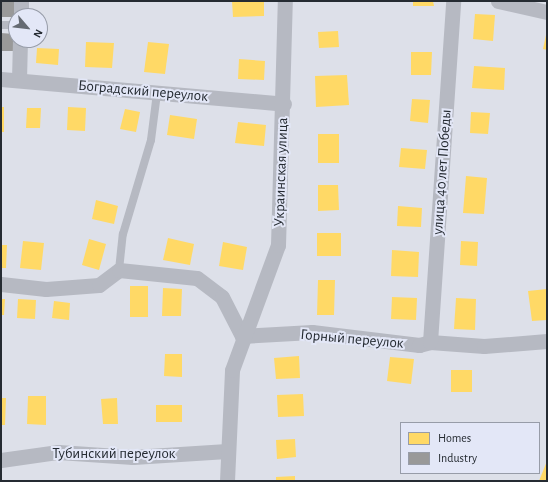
<!DOCTYPE html>
<meta charset="utf-8">
<style>
body{margin:0}
#map{position:relative;width:548px;height:482px;overflow:hidden;background:#dde0e9;font-family:"Alegreya Sans",sans-serif}
div>[style]{position:absolute}
.homes>*{inset:0;background:#ffd966}
.industry>*{inset:0;background:#999}
.service>*{height:8px;margin:-4px;padding:0 4px;transform-origin:4px;border-radius:4px;background:#b6b9c2}
.minor>*{height:15px;margin:-7.5px;padding:0 7.5px;transform-origin:7.5px;border-radius:7.5px;background:#b6b9c2}
span{translate:-50% -50%;white-space:nowrap;text-align:center;line-height:1.15;-webkit-text-stroke:4px #e3e7f7;paint-order:stroke}
.street-label{font-size:15px;color:#252b32}
.frame{position:absolute;inset:0;border:2px solid #252b32;pointer-events:none}
.legend{position:absolute;left:400px;top:422px;width:140px;height:52px;box-sizing:border-box;background:#e3e7f7;border:1px solid #979ca8;margin:0;padding:5px 7px;list-style:none;font-size:12px;color:#252b32}
.legend li{display:flex;align-items:center;gap:8px;height:20px}
.legend b{width:20px;border:1px solid #979ca8}
.north{position:absolute;left:8px;top:8px;width:40px;height:40px;box-sizing:border-box;background:#e3e7f7;border:1px solid #979ca8;border-radius:50%;rotate:118deg;font-size:11px;font-weight:700;line-height:16px;text-align:center;color:#252b32}
.north::after{content:'';display:block;margin:auto;width:14px;height:18px;background:#656a72;clip-path:polygon(50% 0,100% 100%,50% 72%,0 100%)}
</style>
<div id="map">
<div class="homes">
<div style="clip-path:polygon(232px 1px,264px 1px,264px 16px,233px 17px)"></div>
<div style="clip-path:polygon(413px 1px,433px 1px,434px 6px,413px 6px)"></div>
<div style="clip-path:polygon(475px 14px,495px 15px,493px 41px,473px 39px)"></div>
<div style="clip-path:polygon(338px 31px,339px 47px,319px 48px,318px 32px)"></div>
<div style="clip-path:polygon(546px 35px,547px 35px,547px 50px,543px 49px)"></div>
<div style="clip-path:polygon(86px 42px,114px 43px,112px 68px,85px 67px)"></div>
<div style="clip-path:polygon(148px 42px,169px 44px,165px 74px,144px 72px)"></div>
<div style="clip-path:polygon(37px 48px,59px 49px,58px 65px,36px 63px)"></div>
<div style="clip-path:polygon(411px 52px,432px 52px,431px 75px,411px 75px)"></div>
<div style="clip-path:polygon(239px 59px,265px 61px,264px 80px,238px 79px)"></div>
<div style="clip-path:polygon(474px 66px,505px 68px,504px 90px,472px 88px)"></div>
<div style="clip-path:polygon(347px 75px,349px 105px,316px 107px,315px 76px)"></div>
<div style="clip-path:polygon(412px 99px,430px 100px,428px 123px,410px 121px)"></div>
<div style="clip-path:polygon(1px 107px,4px 107px,4px 132px,1px 132px)"></div>
<div style="clip-path:polygon(68px 107px,86px 108px,85px 131px,67px 130px)"></div>
<div style="clip-path:polygon(27px 108px,41px 108px,40px 128px,26px 128px)"></div>
<div style="clip-path:polygon(125px 109px,140px 112px,136px 132px,120px 129px)"></div>
<div style="clip-path:polygon(471px 112px,490px 113px,488px 134px,470px 133px)"></div>
<div style="clip-path:polygon(170px 115px,197px 119px,194px 139px,167px 135px)"></div>
<div style="clip-path:polygon(238px 122px,266px 125px,264px 146px,235px 143px)"></div>
<div style="clip-path:polygon(318px 134px,339px 134px,339px 163px,318px 163px)"></div>
<div style="clip-path:polygon(401px 148px,427px 150px,425px 169px,399px 167px)"></div>
<div style="clip-path:polygon(466px 176px,487px 178px,484px 214px,463px 213px)"></div>
<div style="clip-path:polygon(318px 185px,338px 185px,339px 210px,318px 211px)"></div>
<div style="clip-path:polygon(96px 200px,118px 206px,114px 224px,92px 219px)"></div>
<div style="clip-path:polygon(398px 206px,422px 208px,421px 227px,397px 226px)"></div>
<div style="clip-path:polygon(317px 233px,341px 233px,341px 256px,317px 256px)"></div>
<div style="clip-path:polygon(168px 238px,194px 244px,190px 265px,163px 260px)"></div>
<div style="clip-path:polygon(89px 239px,106px 244px,99px 270px,82px 265px)"></div>
<div style="clip-path:polygon(23px 241px,44px 243px,41px 270px,20px 268px)"></div>
<div style="clip-path:polygon(461px 241px,478px 242px,477px 266px,460px 265px)"></div>
<div style="clip-path:polygon(223px 242px,247px 247px,243px 270px,219px 266px)"></div>
<div style="clip-path:polygon(1px 245px,7px 245px,6px 268px,1px 268px)"></div>
<div style="clip-path:polygon(392px 250px,419px 252px,418px 277px,391px 276px)"></div>
<div style="clip-path:polygon(318px 280px,335px 280px,334px 315px,317px 315px)"></div>
<div style="clip-path:polygon(130px 286px,148px 286px,148px 317px,130px 317px)"></div>
<div style="clip-path:polygon(163px 288px,182px 289px,181px 316px,162px 316px)"></div>
<div style="clip-path:polygon(547px 289px,547px 320px,532px 321px,528px 291px)"></div>
<div style="clip-path:polygon(392px 297px,417px 298px,416px 320px,391px 319px)"></div>
<div style="clip-path:polygon(456px 298px,476px 299px,475px 330px,454px 329px)"></div>
<div style="clip-path:polygon(1px 299px,5px 299px,4px 315px,1px 315px)"></div>
<div style="clip-path:polygon(18px 299px,36px 300px,35px 319px,17px 318px)"></div>
<div style="clip-path:polygon(54px 301px,70px 303px,69px 320px,52px 318px)"></div>
<div style="clip-path:polygon(165px 354px,182px 354px,182px 377px,164px 376px)"></div>
<div style="clip-path:polygon(299px 356px,300px 378px,276px 379px,274px 358px)"></div>
<div style="clip-path:polygon(390px 357px,414px 359px,411px 384px,387px 381px)"></div>
<div style="clip-path:polygon(451px 370px,472px 370px,472px 392px,451px 392px)"></div>
<div style="clip-path:polygon(303px 394px,304px 416px,278px 417px,277px 395px)"></div>
<div style="clip-path:polygon(28px 396px,46px 396px,46px 425px,27px 424px)"></div>
<div style="clip-path:polygon(1px 398px,6px 398px,5px 425px,1px 425px)"></div>
<div style="clip-path:polygon(117px 398px,118px 424px,103px 424px,101px 399px)"></div>
<div style="clip-path:polygon(156px 405px,182px 405px,182px 422px,156px 422px)"></div>
<div style="clip-path:polygon(295px 439px,296px 457px,277px 459px,276px 440px)"></div>
<div style="clip-path:polygon(547px 461px,547px 481px,539px 481px)"></div>
<div style="clip-path:polygon(295px 476px,295px 481px,276px 481px,276px 477px)"></div>
</div>
<div class="industry">
<div style="clip-path:polygon(1px 1px,14px 1px,14px 17px,1px 17px)"></div>
<div style="clip-path:polygon(1px 33px,14px 34px,14px 51px,1px 51px)"></div>
</div>
<div class="service">
<div style="left:1px;top:25px;width:15px"></div>
<div style="left:119px;top:270px;width:36px;rotate:-84deg"></div>
<div style="left:123px;top:234px;width:98px;rotate:-73.4deg"></div>
<div style="left:151px;top:140px;width:47px;rotate:-82.7deg"></div>
</div>
<div class="minor">
<div style="left:498px;top:1px;width:50px;rotate:12.7deg"></div>
<div style="left:21px;top:16px;width:15px;rotate:-90deg"></div>
<div style="left:1px;top:79px;width:284px;rotate:5deg"></div>
<div style="left:19px;top:80px;width:40px;rotate:-88.6deg"></div>
<div style="left:1px;top:284px;width:45px;rotate:6.3deg"></div>
<div style="left:46px;top:289px;width:53px;rotate:-4.3deg"></div>
<div style="left:99px;top:285px;width:25px;rotate:-37deg"></div>
<div style="left:119px;top:270px;width:78px;rotate:5.9deg"></div>
<div style="left:197px;top:278px;width:31px;rotate:37deg"></div>
<div style="left:222px;top:297px;width:44px;rotate:62.9deg"></div>
<div style="left:242px;top:336px;width:70px;rotate:-3.3deg"></div>
<div style="left:312px;top:332px;width:108px;rotate:6.9deg"></div>
<div style="left:419px;top:345px;width:11px;rotate:-15deg"></div>
<div style="left:430px;top:342px;width:54px;rotate:4.2deg"></div>
<div style="left:484px;top:346px;width:63px;rotate:-4.5deg"></div>
<div style="left:430px;top:342px;width:342px;rotate:-86.1deg"></div>
<div style="left:1px;top:460px;width:58px;rotate:-8deg"></div>
<div style="left:58px;top:452px;width:75px;rotate:3.8deg"></div>
<div style="left:133px;top:457px;width:94px;rotate:-3.7deg"></div>
<div style="left:227px;top:481px;width:111px;rotate:-87.4deg"></div>
<div style="left:232px;top:370px;width:133px;rotate:-69.8deg"></div>
<div style="left:278px;top:245px;width:244px;rotate:-88.4deg"></div>
</div>
<div class="street-label">
<span style="left:143px;top:91px;rotate:5deg">Боградский переулок</span>
<span style="left:281px;top:172px;rotate:-88deg">Украинская улица</span>
<span style="left:442px;top:172px;rotate:-86deg">улица 40 лет Победы</span>
<span style="left:352px;top:339px;rotate:5deg">Горный переулок</span>
<span style="left:114px;top:454px">Тубинский переулок</span>
</div>
<div class="frame"></div>
<ul class="legend">
<li><b style="height:11px;background:#ffd966"></b>Homes</li>
<li><b style="height:11px;background:#999"></b>Industry</li>
</ul>
<div class="north">N</div>
</div>
